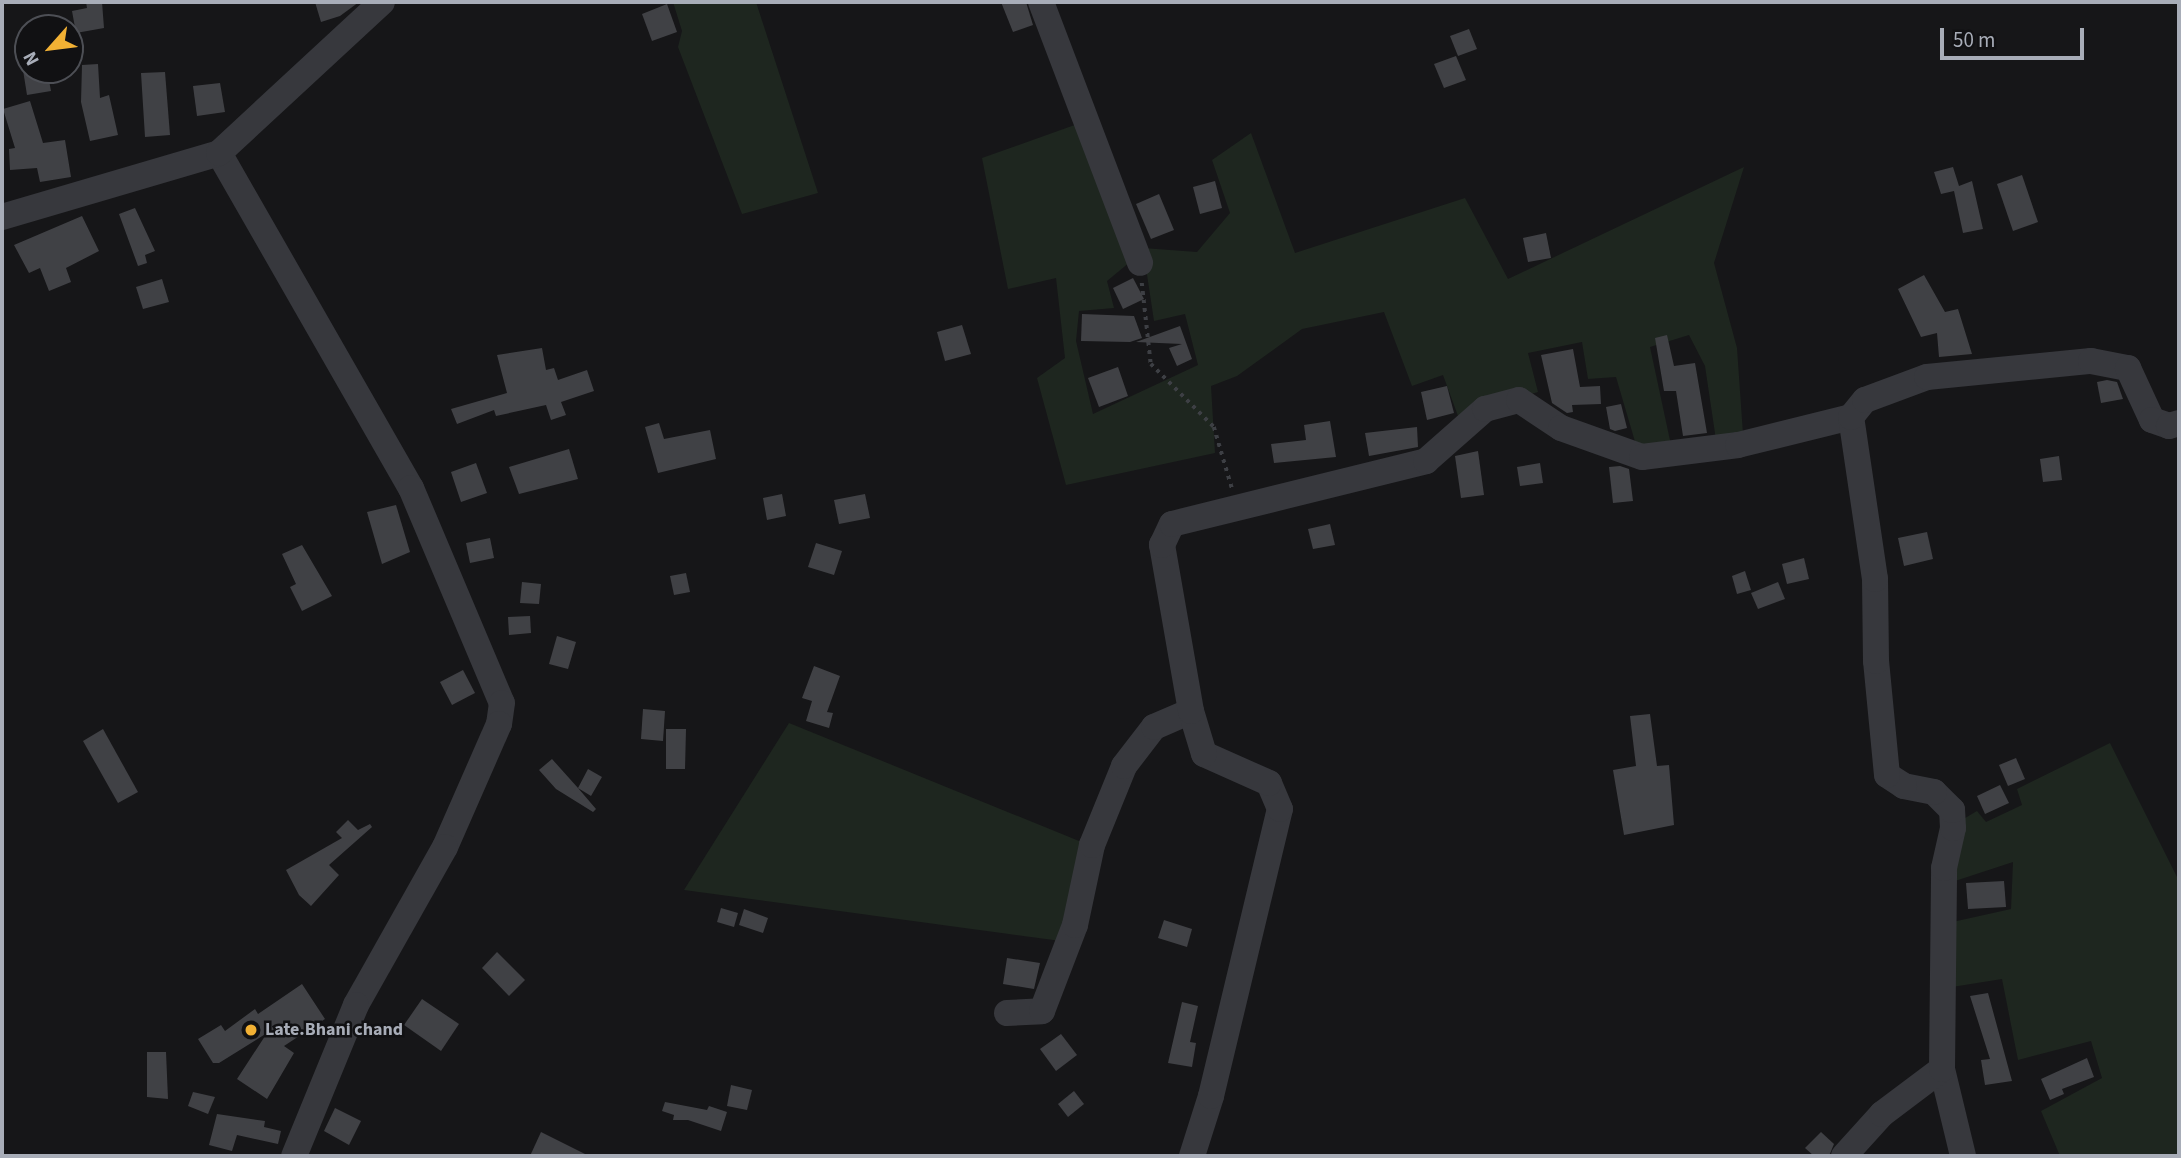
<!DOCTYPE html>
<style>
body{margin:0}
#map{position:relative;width:2181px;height:1158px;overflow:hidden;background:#161618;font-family:"Source Sans 3",sans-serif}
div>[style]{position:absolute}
.green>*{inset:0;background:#1e261f}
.building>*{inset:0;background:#404145}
.path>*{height:3.5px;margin-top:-1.75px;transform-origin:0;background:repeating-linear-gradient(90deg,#3d3f44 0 3.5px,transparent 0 8.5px)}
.minor>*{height:26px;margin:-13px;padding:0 13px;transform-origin:13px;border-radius:13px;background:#37383d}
.dots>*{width:19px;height:19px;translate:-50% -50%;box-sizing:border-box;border:4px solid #111113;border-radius:50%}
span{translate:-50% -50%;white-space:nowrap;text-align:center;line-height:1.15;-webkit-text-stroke:5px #111113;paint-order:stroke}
.poi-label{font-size:18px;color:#a8adb8;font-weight:700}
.left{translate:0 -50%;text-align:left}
.frame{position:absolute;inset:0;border:4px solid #a8adb8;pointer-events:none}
.north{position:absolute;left:14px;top:14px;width:70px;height:70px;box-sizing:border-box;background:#111113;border:2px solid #4d4f55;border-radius:50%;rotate:242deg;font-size:19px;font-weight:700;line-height:28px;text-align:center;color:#a8adb8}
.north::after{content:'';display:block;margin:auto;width:24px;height:32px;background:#f2b134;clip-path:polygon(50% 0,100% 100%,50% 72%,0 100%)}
.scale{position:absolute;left:1940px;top:28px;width:144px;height:32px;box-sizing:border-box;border:4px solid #a8adb8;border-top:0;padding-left:9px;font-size:21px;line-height:24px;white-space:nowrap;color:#a8adb8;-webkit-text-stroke:5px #111113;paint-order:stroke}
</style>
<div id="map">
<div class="green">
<div style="clip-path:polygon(673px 2px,756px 2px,818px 193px,742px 214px,678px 47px,682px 31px)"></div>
<div style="clip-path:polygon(1083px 122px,1130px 262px,1107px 281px,1114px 308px,1079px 311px,1076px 341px,1093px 414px,1198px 365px,1185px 314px,1154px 321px,1143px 248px,1197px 252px,1230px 213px,1212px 160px,1251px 133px,1295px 253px,1465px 198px,1508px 279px,1744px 167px,1714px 263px,1737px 348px,1743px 434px,1716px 440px,1705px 366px,1689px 335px,1650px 347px,1671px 445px,1636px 445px,1616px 377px,1588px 379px,1582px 342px,1528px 353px,1538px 392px,1458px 416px,1443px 375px,1412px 386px,1384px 312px,1302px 329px,1237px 376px,1211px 386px,1215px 453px,1066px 485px,1037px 378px,1065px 358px,1056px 278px,1008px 289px,982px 158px)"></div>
<div style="clip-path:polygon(789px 723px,1084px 843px,1061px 941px,684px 890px)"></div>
<div style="clip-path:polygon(2110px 743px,2179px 881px,2179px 1156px,2060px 1156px,2041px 1111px,2102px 1078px,2091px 1041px,2018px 1060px,2002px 979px,1952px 987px,1948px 923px,2011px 909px,2013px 862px,1952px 882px,1960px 821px,1977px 811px,1986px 822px,2022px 805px,2017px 789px)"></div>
</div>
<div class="building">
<div style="clip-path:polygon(86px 2px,102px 2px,104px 28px,76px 33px,72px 11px,87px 8px)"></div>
<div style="clip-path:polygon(315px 2px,359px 2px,340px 16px,321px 22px)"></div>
<div style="clip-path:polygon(1001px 2px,1026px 2px,1033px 25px,1013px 32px)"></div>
<div style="clip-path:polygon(667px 4px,677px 32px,652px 41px,642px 14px)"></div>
<div style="clip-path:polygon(1469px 29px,1477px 49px,1458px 56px,1450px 36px)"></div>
<div style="clip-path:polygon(1456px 56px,1466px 80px,1444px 88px,1434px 64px)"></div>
<div style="clip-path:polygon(98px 64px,100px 98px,109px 95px,118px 135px,90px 141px,81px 102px,82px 65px)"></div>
<div style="clip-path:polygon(23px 70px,47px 70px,51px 91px,27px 95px)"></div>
<div style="clip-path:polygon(165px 72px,170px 135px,145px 137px,141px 73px)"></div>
<div style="clip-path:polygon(220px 83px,225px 112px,197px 116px,193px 86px)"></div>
<div style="clip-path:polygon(30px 101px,43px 143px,65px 140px,71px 177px,40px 182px,37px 168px,10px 170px,9px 149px,15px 148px,3px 109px)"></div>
<div style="clip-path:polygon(1953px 167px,1959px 186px,1972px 181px,1983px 229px,1963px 233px,1954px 191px,1941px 194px,1934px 172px)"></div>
<div style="clip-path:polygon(2022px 175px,2038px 222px,2013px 231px,1997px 184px)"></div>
<div style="clip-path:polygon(1215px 181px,1222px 208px,1200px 214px,1193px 187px)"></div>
<div style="clip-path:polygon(1159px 194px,1174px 230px,1151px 239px,1136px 204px)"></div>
<div style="clip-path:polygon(135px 208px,155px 251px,145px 255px,147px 263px,138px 266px,119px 214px)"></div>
<div style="clip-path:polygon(82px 216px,99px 251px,66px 268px,71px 282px,49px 291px,40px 268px,29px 273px,14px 245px)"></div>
<div style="clip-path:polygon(1546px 233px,1551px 258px,1528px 262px,1523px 238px)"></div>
<div style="clip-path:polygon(1924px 275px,1945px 312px,1958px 309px,1972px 354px,1939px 357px,1937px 333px,1921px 337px,1898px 289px)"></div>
<div style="clip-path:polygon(1133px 278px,1144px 299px,1123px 309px,1113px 288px)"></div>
<div style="clip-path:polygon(162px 279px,169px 302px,143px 309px,136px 287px)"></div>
<div style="clip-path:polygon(1082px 314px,1134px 316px,1142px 338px,1130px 342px,1081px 341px)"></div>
<div style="clip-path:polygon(962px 325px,971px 354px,945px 361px,937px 332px)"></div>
<div style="clip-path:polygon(1180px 326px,1192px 359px,1177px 366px,1169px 348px,1182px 344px,1136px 342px)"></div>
<div style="clip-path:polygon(1667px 335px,1674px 366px,1695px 363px,1707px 433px,1683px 436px,1676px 391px,1664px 391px,1655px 338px)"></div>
<div style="clip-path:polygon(542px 348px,546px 370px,554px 368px,558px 380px,587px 370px,594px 391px,561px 402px,566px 415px,551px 420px,546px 405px,496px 416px,494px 410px,457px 424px,451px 409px,507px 393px,497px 355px)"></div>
<div style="clip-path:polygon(1573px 349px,1580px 387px,1600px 386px,1601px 404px,1572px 405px,1573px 412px,1567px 413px,1552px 403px,1541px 355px)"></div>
<div style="clip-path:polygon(1118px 367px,1128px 396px,1099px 407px,1088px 378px)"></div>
<div style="clip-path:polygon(2107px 380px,2117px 382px,2123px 399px,2101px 403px,2097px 382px)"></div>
<div style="clip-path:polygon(1447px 386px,1454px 413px,1427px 420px,1421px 392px)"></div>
<div style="clip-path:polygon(1621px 404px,1627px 428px,1615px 431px,1610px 429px,1606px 407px)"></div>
<div style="clip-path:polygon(1330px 421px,1336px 457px,1274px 463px,1271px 444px,1306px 440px,1304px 425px)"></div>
<div style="clip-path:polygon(659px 423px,664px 439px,710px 430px,716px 459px,658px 473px,645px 427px)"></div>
<div style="clip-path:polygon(1417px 427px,1418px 447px,1369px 456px,1365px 433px)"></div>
<div style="clip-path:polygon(569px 449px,578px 479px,519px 494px,509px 467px)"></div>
<div style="clip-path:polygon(1478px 451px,1484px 495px,1461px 498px,1455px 456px)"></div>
<div style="clip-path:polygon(2059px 456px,2062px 480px,2043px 482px,2040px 459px)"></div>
<div style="clip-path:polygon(476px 463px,487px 493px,461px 502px,451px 472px)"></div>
<div style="clip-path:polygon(1540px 463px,1543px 483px,1520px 486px,1517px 467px)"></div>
<div style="clip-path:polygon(1620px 466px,1629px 469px,1633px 501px,1613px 503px,1609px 467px)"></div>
<div style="clip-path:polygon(782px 494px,786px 516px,767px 520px,763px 498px)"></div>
<div style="clip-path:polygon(865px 494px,870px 518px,839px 524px,834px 500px)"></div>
<div style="clip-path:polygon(396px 505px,410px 552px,382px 564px,367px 512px)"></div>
<div style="clip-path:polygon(1330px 524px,1335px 545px,1313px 549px,1308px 529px)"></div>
<div style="clip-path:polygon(1927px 532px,1933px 559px,1904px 566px,1898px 538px)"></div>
<div style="clip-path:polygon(490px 538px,494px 558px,470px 563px,466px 543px)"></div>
<div style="clip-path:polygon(816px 543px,842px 551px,834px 575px,808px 567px)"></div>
<div style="clip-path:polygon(302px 545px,332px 596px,302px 611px,290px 587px,296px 584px,282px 554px)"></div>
<div style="clip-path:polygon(1804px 558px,1809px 579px,1787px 584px,1782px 564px)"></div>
<div style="clip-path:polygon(1745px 571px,1751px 590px,1737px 594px,1732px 576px)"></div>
<div style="clip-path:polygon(686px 573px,690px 592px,674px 595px,670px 576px)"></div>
<div style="clip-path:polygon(522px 582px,541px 584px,539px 604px,520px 603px)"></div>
<div style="clip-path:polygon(1778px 582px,1785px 599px,1758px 609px,1751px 593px)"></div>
<div style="clip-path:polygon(530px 616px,531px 633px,509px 635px,508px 617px)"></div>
<div style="clip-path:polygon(557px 636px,576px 642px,568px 669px,549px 664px)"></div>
<div style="clip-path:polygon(814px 666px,840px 676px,827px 712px,833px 713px,829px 728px,806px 721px,812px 701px,802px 698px)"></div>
<div style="clip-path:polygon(463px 670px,475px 693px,452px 705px,440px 682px)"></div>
<div style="clip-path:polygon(643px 709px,665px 711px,663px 741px,641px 739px)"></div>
<div style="clip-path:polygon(1650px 714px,1657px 766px,1669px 765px,1674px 825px,1624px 835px,1613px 770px,1636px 766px,1630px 716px)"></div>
<div style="clip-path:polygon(103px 729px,138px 792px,118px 803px,83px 741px)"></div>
<div style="clip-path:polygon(666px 729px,686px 729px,685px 769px,666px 769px)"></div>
<div style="clip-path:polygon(2016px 758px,2025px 779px,2008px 786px,1999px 765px)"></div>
<div style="clip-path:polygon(552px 759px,578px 788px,588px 769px,602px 777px,591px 796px,578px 788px,596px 809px,593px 812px,556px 789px,539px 770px)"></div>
<div style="clip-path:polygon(2000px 785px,2009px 803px,1985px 814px,1977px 796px)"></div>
<div style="clip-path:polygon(348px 820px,358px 830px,370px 824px,372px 827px,329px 865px,339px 875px,311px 906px,299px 895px,286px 870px,342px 838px,336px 832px)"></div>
<div style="clip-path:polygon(2004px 881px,2006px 907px,1968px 909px,1966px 883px)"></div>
<div style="clip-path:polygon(721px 908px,738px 913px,734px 927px,717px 922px)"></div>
<div style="clip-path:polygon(744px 909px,768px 918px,763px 933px,739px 925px)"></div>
<div style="clip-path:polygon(1164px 920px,1192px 929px,1187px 947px,1158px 938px)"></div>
<div style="clip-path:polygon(497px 952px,525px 980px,509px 996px,482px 968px)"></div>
<div style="clip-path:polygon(1007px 958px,1040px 963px,1034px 989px,1003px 984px)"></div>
<div style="clip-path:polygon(302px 984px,325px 1019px,284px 1046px,294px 1053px,267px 1099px,237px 1079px,267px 1033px,219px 1063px,213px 1063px,198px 1039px,221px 1025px,225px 1031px,255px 1009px,258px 1014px)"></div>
<div style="clip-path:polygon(1988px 993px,2012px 1081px,1985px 1085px,1981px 1060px,1990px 1059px,1970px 996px)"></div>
<div style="clip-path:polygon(422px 999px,459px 1024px,441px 1051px,404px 1025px)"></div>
<div style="clip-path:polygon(1182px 1002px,1198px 1006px,1190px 1042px,1196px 1043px,1192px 1067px,1168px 1063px)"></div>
<div style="clip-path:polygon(1061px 1034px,1077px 1055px,1056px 1071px,1040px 1049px)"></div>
<div style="clip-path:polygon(147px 1052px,166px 1052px,168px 1099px,147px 1097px)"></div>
<div style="clip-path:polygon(2087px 1058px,2094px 1077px,2062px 1089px,2064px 1094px,2050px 1100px,2041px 1079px)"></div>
<div style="clip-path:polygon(731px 1085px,752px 1090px,747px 1110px,727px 1106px)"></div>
<div style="clip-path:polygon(1074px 1091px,1084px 1104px,1068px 1117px,1058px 1104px)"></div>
<div style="clip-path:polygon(193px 1092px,215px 1097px,208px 1114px,188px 1106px)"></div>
<div style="clip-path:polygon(665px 1102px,707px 1110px,709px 1106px,727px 1112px,721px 1131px,688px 1120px,673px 1120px,674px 1115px,662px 1111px)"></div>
<div style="clip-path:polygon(335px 1108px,361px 1121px,349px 1145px,324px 1131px)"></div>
<div style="clip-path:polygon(217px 1114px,265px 1121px,264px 1127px,281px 1131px,278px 1144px,237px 1135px,232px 1151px,209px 1145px)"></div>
<div style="clip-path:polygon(541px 1132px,589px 1156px,530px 1156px)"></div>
<div style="clip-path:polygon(1821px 1132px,1834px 1144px,1829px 1156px,1814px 1156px,1805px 1148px)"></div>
</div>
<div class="path">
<div style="left:1142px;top:283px;width:81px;rotate:83.7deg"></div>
<div style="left:1151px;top:364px;width:89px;rotate:45deg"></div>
<div style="left:1214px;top:427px;width:64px;rotate:73.6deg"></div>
</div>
<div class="minor">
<div style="left:1041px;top:2px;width:279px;rotate:69.2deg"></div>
<div style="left:219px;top:153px;width:386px;rotate:60.2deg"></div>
<div style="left:411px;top:488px;width:233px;rotate:67.1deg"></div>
<div style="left:502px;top:703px;width:21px;rotate:98deg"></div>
<div style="left:499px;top:724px;width:134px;rotate:113.7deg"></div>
<div style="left:445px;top:847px;width:181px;rotate:119.4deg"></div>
<div style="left:356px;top:1005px;width:163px;rotate:112.3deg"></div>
<div style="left:2px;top:217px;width:226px;rotate:-16.4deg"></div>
<div style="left:219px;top:153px;width:222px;rotate:-42.8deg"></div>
<div style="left:1007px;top:1013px;width:35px;rotate:-3deg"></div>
<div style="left:1042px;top:1011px;width:92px;rotate:-69deg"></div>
<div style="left:1075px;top:925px;width:82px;rotate:-78deg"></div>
<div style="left:1092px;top:845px;width:85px;rotate:-67.9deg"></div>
<div style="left:1124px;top:766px;width:49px;rotate:-52.4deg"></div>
<div style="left:1154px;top:727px;width:40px;rotate:-23.4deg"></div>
<div style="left:1942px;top:1069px;width:89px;rotate:76.4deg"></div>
<div style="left:1192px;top:1156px;width:63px;rotate:-72.4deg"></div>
<div style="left:1211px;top:1096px;width:295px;rotate:-76.5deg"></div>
<div style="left:1280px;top:809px;width:28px;rotate:-113deg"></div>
<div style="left:1269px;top:783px;width:71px;rotate:-156deg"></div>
<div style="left:1204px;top:754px;width:45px;rotate:-106.8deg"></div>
<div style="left:1191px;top:711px;width:169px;rotate:-99.9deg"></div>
<div style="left:1162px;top:545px;width:23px;rotate:-65deg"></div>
<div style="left:1172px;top:524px;width:262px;rotate:-13.9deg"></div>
<div style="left:1426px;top:461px;width:79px;rotate:-41.4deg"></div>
<div style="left:1485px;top:409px;width:35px;rotate:-15deg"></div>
<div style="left:1519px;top:400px;width:50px;rotate:33.7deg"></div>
<div style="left:1561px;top:428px;width:86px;rotate:19.7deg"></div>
<div style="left:1642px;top:457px;width:97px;rotate:-7.1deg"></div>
<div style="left:1738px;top:445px;width:116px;rotate:-13.9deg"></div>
<div style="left:1844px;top:1156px;width:57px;rotate:-47.9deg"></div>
<div style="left:1882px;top:1114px;width:75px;rotate:-36.9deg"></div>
<div style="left:1942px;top:1069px;width:201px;rotate:-89.4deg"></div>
<div style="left:1944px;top:868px;width:41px;rotate:-77.3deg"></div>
<div style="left:1953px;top:828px;width:18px;rotate:-93deg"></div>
<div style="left:1952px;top:810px;width:25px;rotate:-135deg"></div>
<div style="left:1934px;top:792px;width:31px;rotate:-169deg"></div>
<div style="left:1904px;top:786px;width:20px;rotate:-147deg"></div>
<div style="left:1887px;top:775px;width:115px;rotate:-95.5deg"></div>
<div style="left:1876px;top:661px;width:82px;rotate:-90.7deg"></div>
<div style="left:1875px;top:579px;width:164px;rotate:-98.4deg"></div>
<div style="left:1851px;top:417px;width:22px;rotate:-51deg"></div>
<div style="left:1865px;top:400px;width:66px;rotate:-20.4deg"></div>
<div style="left:1927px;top:377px;width:165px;rotate:-5.6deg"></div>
<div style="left:2091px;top:361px;width:38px;rotate:11deg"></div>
<div style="left:2128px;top:368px;width:57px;rotate:65.2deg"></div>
<div style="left:2152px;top:420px;width:18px;rotate:19deg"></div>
<div style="left:2169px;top:426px;width:10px;rotate:-17deg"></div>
</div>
<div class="dots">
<div style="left:251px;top:1030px;background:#f2b134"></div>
</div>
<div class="poi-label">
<span class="left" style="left:265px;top:1030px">Late.Bhani chand</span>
</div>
<div class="frame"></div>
<div class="north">N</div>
<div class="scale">50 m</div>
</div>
